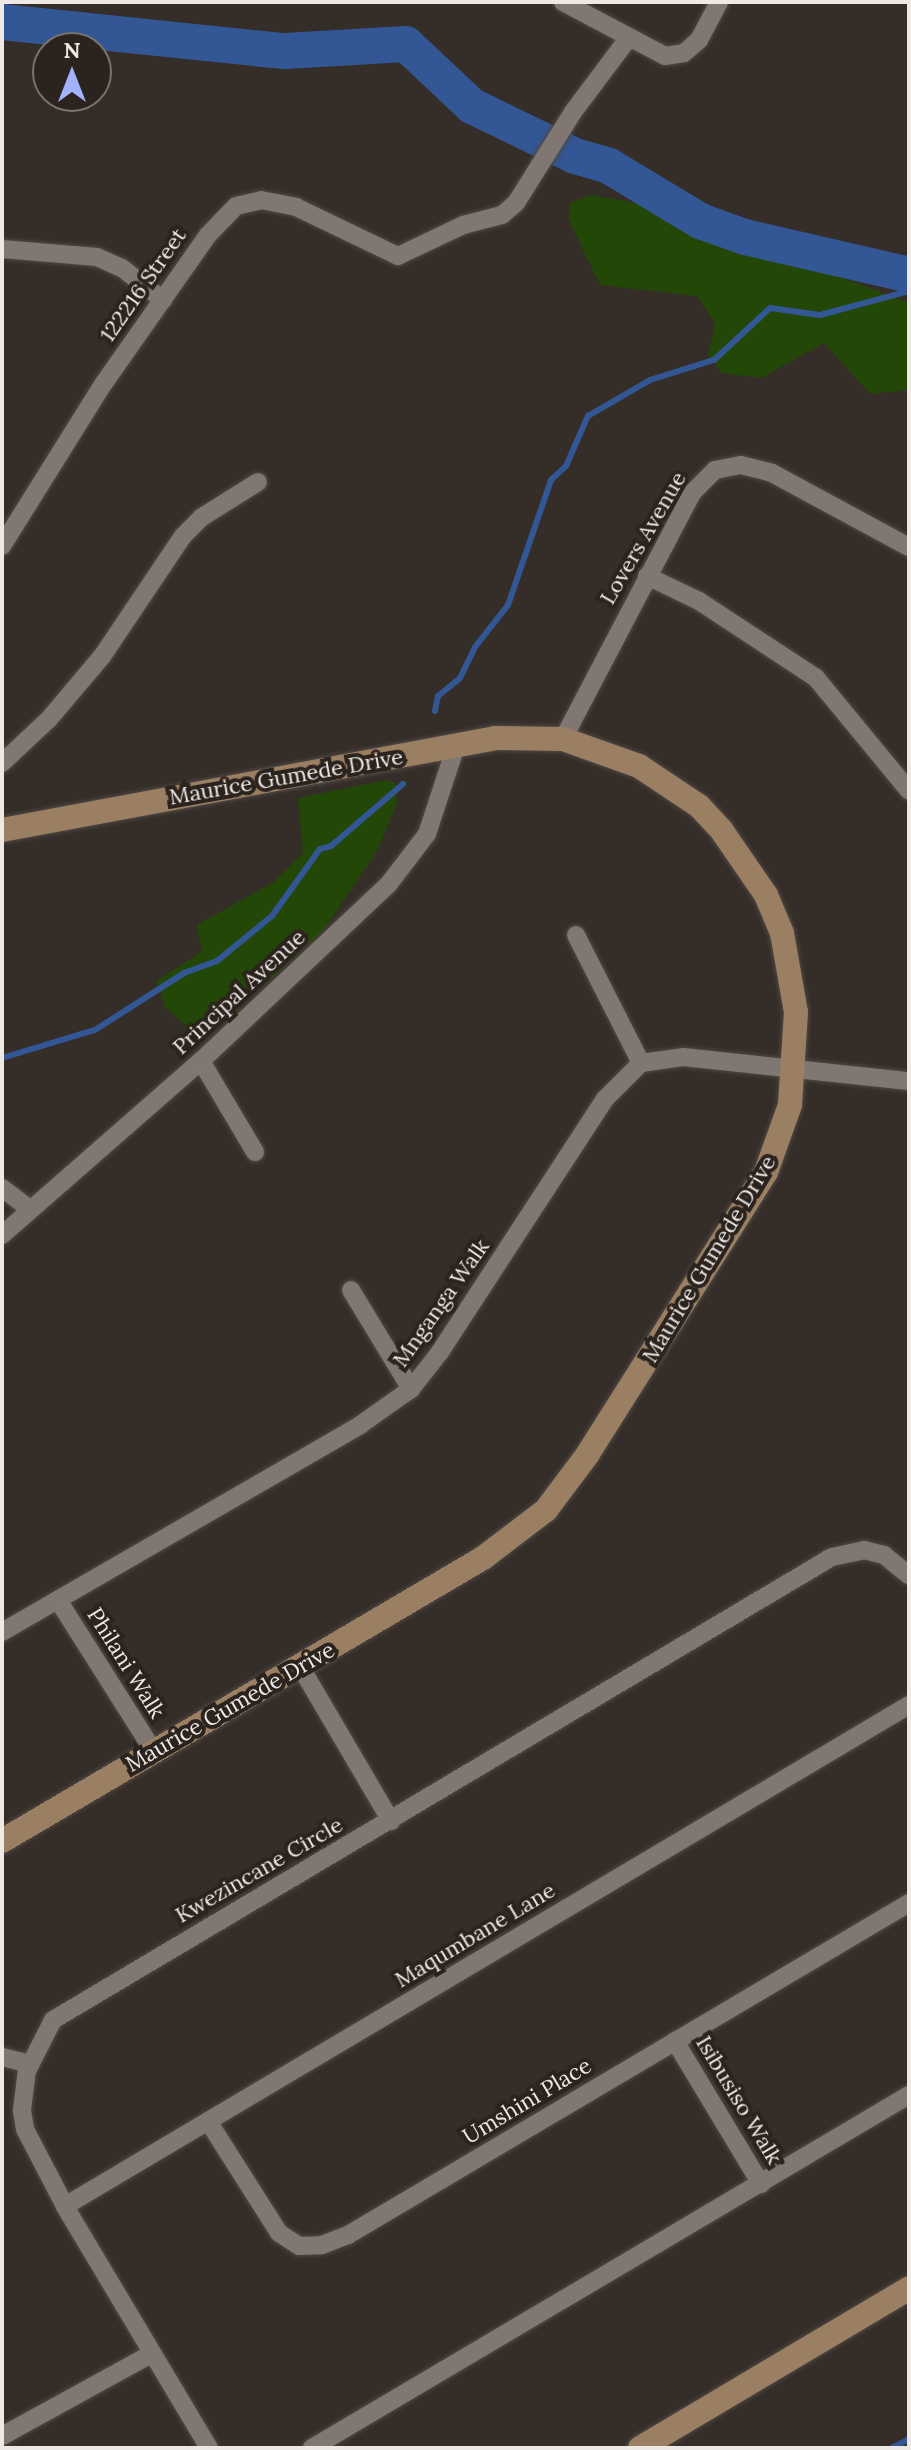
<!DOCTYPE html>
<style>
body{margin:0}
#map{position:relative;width:911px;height:2450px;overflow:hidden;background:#352d28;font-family:Lora,serif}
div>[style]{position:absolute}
.green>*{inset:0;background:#234707}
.stream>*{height:6px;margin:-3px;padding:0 3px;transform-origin:3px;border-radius:3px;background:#335695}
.river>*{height:36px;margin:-18px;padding:0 18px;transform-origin:18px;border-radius:18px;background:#335695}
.roads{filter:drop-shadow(0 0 2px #4f4844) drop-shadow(0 0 2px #4f4844)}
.street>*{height:18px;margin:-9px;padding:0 9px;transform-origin:9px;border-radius:9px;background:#817772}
.secondary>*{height:24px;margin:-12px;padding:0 12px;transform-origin:12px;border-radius:12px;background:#9b7f62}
span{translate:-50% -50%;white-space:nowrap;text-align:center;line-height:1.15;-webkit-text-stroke:8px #2b231e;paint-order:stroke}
.street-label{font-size:22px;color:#efe9e6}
.frame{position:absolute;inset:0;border:4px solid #efe9e6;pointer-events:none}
.north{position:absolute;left:32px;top:32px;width:80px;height:80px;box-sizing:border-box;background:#2b231e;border:2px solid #79726e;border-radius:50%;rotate:0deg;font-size:22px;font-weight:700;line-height:32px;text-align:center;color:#efe9e6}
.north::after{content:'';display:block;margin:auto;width:28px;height:36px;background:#a2b2fd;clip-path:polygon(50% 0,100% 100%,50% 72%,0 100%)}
</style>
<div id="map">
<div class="green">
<div style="clip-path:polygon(591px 195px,647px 205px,744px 253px,807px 264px,909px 303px,909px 390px,870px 394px,824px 343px,761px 378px,721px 373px,708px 354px,715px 323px,697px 296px,600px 285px,568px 218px,570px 203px)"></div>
<div style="clip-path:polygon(386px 780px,395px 783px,397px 803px,377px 851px,324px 930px,203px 1041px,165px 1007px,157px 981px,202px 951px,197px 925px,274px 882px,303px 853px,298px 798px)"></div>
</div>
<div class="stream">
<div style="left:435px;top:711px;width:15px;rotate:-79deg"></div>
<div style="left:438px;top:696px;width:28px;rotate:-39deg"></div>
<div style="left:460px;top:678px;width:34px;rotate:-64deg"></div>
<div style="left:475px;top:647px;width:53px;rotate:-51.8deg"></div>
<div style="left:508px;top:605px;width:132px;rotate:-71deg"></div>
<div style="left:551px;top:480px;width:21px;rotate:-43deg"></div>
<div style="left:566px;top:466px;width:55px;rotate:-66.3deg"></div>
<div style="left:588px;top:416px;width:72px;rotate:-30.1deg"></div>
<div style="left:650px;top:380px;width:67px;rotate:-17.4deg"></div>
<div style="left:714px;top:360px;width:76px;rotate:-42.9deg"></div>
<div style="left:770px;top:308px;width:50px;rotate:8deg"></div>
<div style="left:820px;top:315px;width:92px;rotate:-15.1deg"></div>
<div style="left:2px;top:1058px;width:97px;rotate:-16.8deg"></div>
<div style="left:95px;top:1030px;width:106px;rotate:-32.6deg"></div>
<div style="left:184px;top:973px;width:35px;rotate:-20deg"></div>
<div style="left:217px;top:961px;width:71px;rotate:-39.3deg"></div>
<div style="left:272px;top:916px;width:82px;rotate:-54.4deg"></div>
<div style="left:320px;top:849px;width:11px;rotate:-15deg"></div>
<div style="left:331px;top:846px;width:95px;rotate:-40.7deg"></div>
<div style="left:892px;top:2448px;width:19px;rotate:-28deg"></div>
</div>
<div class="river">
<div style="left:2px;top:22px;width:284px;rotate:5.9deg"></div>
<div style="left:285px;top:51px;width:121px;rotate:-3.3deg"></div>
<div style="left:406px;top:44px;width:91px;rotate:43.2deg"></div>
<div style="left:472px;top:106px;width:114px;rotate:25.9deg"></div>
<div style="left:575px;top:156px;width:35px;rotate:16deg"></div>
<div style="left:609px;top:166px;width:106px;rotate:31.1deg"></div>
<div style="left:700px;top:221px;width:48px;rotate:19.6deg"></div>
<div style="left:745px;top:237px;width:168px;rotate:13deg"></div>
</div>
<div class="roads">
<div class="street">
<div style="left:563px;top:2px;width:115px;rotate:27.9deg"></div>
<div style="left:665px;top:56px;width:19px;rotate:-9deg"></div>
<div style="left:684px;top:53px;width:20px;rotate:-41deg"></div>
<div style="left:699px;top:40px;width:43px;rotate:-62.2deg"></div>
<div style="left:2px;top:249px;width:95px;rotate:4.8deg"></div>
<div style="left:97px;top:257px;width:27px;rotate:24deg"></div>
<div style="left:122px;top:268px;width:52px;rotate:38deg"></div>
<div style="left:2px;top:546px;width:192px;rotate:-58deg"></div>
<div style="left:104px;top:383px;width:181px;rotate:-54.9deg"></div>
<div style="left:208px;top:235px;width:40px;rotate:-46deg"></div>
<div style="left:236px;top:206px;width:26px;rotate:-13deg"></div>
<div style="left:261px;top:200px;width:36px;rotate:11deg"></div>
<div style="left:296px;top:207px;width:113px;rotate:25.7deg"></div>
<div style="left:398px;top:256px;width:72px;rotate:-25.5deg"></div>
<div style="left:463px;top:225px;width:40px;rotate:-14.4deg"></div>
<div style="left:502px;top:215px;width:18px;rotate:-41deg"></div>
<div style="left:516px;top:203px;width:107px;rotate:-57.9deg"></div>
<div style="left:573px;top:112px;width:90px;rotate:-53.1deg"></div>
<div style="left:647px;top:576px;width:58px;rotate:25.7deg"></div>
<div style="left:699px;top:601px;width:140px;rotate:33.3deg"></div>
<div style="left:816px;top:678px;width:146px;rotate:50.5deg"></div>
<div style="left:563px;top:739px;width:278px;rotate:-62.3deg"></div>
<div style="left:692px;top:493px;width:33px;rotate:-45deg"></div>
<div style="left:715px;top:470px;width:26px;rotate:-11deg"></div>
<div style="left:741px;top:465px;width:32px;rotate:14deg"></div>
<div style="left:772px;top:473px;width:156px;rotate:28.4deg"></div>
<div style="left:2px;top:763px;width:64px;rotate:-43.1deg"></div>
<div style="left:49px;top:719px;width:84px;rotate:-49.8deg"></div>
<div style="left:103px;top:655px;width:143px;rotate:-56.1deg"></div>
<div style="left:183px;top:536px;width:27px;rotate:-45deg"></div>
<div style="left:202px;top:517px;width:66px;rotate:-32deg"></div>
<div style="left:576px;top:935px;width:144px;rotate:63.1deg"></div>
<div style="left:201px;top:1061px;width:106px;rotate:59.3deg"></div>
<div style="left:2px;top:1188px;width:36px;rotate:37deg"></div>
<div style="left:2px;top:1235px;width:264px;rotate:-41.2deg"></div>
<div style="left:201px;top:1061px;width:257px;rotate:-43.3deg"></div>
<div style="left:388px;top:885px;width:64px;rotate:-52.6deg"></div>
<div style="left:427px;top:834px;width:93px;rotate:-71.8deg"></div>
<div style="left:351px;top:1290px;width:116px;rotate:58.8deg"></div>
<div style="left:58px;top:1600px;width:180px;rotate:57.7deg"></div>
<div style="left:2px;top:1632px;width:414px;rotate:-30deg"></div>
<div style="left:360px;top:1425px;width:62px;rotate:-35.2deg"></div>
<div style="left:411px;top:1389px;width:47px;rotate:-51.9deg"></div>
<div style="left:440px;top:1352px;width:302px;rotate:-56.9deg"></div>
<div style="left:605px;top:1099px;width:51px;rotate:-45deg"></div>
<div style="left:641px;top:1063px;width:42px;rotate:-8.1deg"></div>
<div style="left:683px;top:1057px;width:227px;rotate:6.1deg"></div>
<div style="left:300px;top:1666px;width:180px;rotate:59.6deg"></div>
<div style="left:675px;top:2041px;width:167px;rotate:59deg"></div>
<div style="left:2px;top:2057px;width:29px;rotate:14deg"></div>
<div style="left:208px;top:2121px;width:133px;rotate:57.6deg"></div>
<div style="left:279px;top:2233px;width:24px;rotate:33deg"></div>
<div style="left:299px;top:2246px;width:23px;rotate:-2deg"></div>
<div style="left:322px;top:2245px;width:28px;rotate:-21deg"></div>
<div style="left:348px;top:2235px;width:652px;rotate:-30.62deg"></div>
<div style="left:65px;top:2206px;width:981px;rotate:-30.69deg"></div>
<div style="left:2px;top:2436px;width:170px;rotate:-28.8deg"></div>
<div style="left:209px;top:2448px;width:282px;rotate:-120.8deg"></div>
<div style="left:65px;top:2206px;width:87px;rotate:-117.5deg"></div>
<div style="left:25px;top:2129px;width:19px;rotate:-99deg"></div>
<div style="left:22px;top:2110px;width:39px;rotate:-83deg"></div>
<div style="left:27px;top:2071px;width:57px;rotate:-63deg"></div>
<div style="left:53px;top:2020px;width:906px;rotate:-30.73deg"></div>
<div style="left:832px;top:1557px;width:33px;rotate:-12deg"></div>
<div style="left:864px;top:1550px;width:21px;rotate:14deg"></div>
<div style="left:884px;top:1555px;width:32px;rotate:39deg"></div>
<div style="left:312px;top:2448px;width:694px;rotate:-30.6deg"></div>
</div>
<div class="secondary">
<div style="left:2px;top:830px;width:502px;rotate:-10.55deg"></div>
<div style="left:496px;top:738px;width:67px;rotate:0.9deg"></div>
<div style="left:563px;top:739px;width:81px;rotate:19.6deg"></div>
<div style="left:639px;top:766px;width:72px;rotate:33.7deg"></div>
<div style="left:699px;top:806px;width:34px;rotate:47deg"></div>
<div style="left:722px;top:831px;width:78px;rotate:55.5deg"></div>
<div style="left:766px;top:895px;width:41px;rotate:67.2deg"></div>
<div style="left:782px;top:933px;width:80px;rotate:80deg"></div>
<div style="left:796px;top:1012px;width:93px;rotate:93.7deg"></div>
<div style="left:790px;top:1105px;width:71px;rotate:109.7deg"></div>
<div style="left:766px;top:1172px;width:333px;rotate:122.3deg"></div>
<div style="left:588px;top:1454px;width:70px;rotate:126.9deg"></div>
<div style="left:546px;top:1510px;width:79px;rotate:142.7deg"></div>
<div style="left:483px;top:1558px;width:558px;rotate:149.53deg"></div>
<div style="left:640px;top:2448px;width:313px;rotate:-30.7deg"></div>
</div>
</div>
<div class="street-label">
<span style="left:143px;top:285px;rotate:-55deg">122216 Street</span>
<span style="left:643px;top:538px;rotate:-60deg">Lovers Avenue</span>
<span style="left:286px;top:777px;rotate:-10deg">Maurice Gumede Drive</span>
<span style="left:239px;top:992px;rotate:-43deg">Principal Avenue</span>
<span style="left:709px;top:1259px;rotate:-59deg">Maurice Gumede Drive</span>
<span style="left:441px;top:1303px;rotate:-55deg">Mnganga Walk</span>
<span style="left:126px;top:1663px;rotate:58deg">Philani Walk</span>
<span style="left:230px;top:1707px;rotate:-30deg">Maurice Gumede Drive</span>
<span style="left:259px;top:1870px;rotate:-30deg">Kwezincane Circle</span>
<span style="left:475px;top:1935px;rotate:-31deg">Maqumbane Lane</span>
<span style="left:739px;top:2100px;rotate:59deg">Isibusiso Walk</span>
<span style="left:527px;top:2101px;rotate:-31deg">Umshini Place</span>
</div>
<div class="frame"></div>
<div class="north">N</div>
</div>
